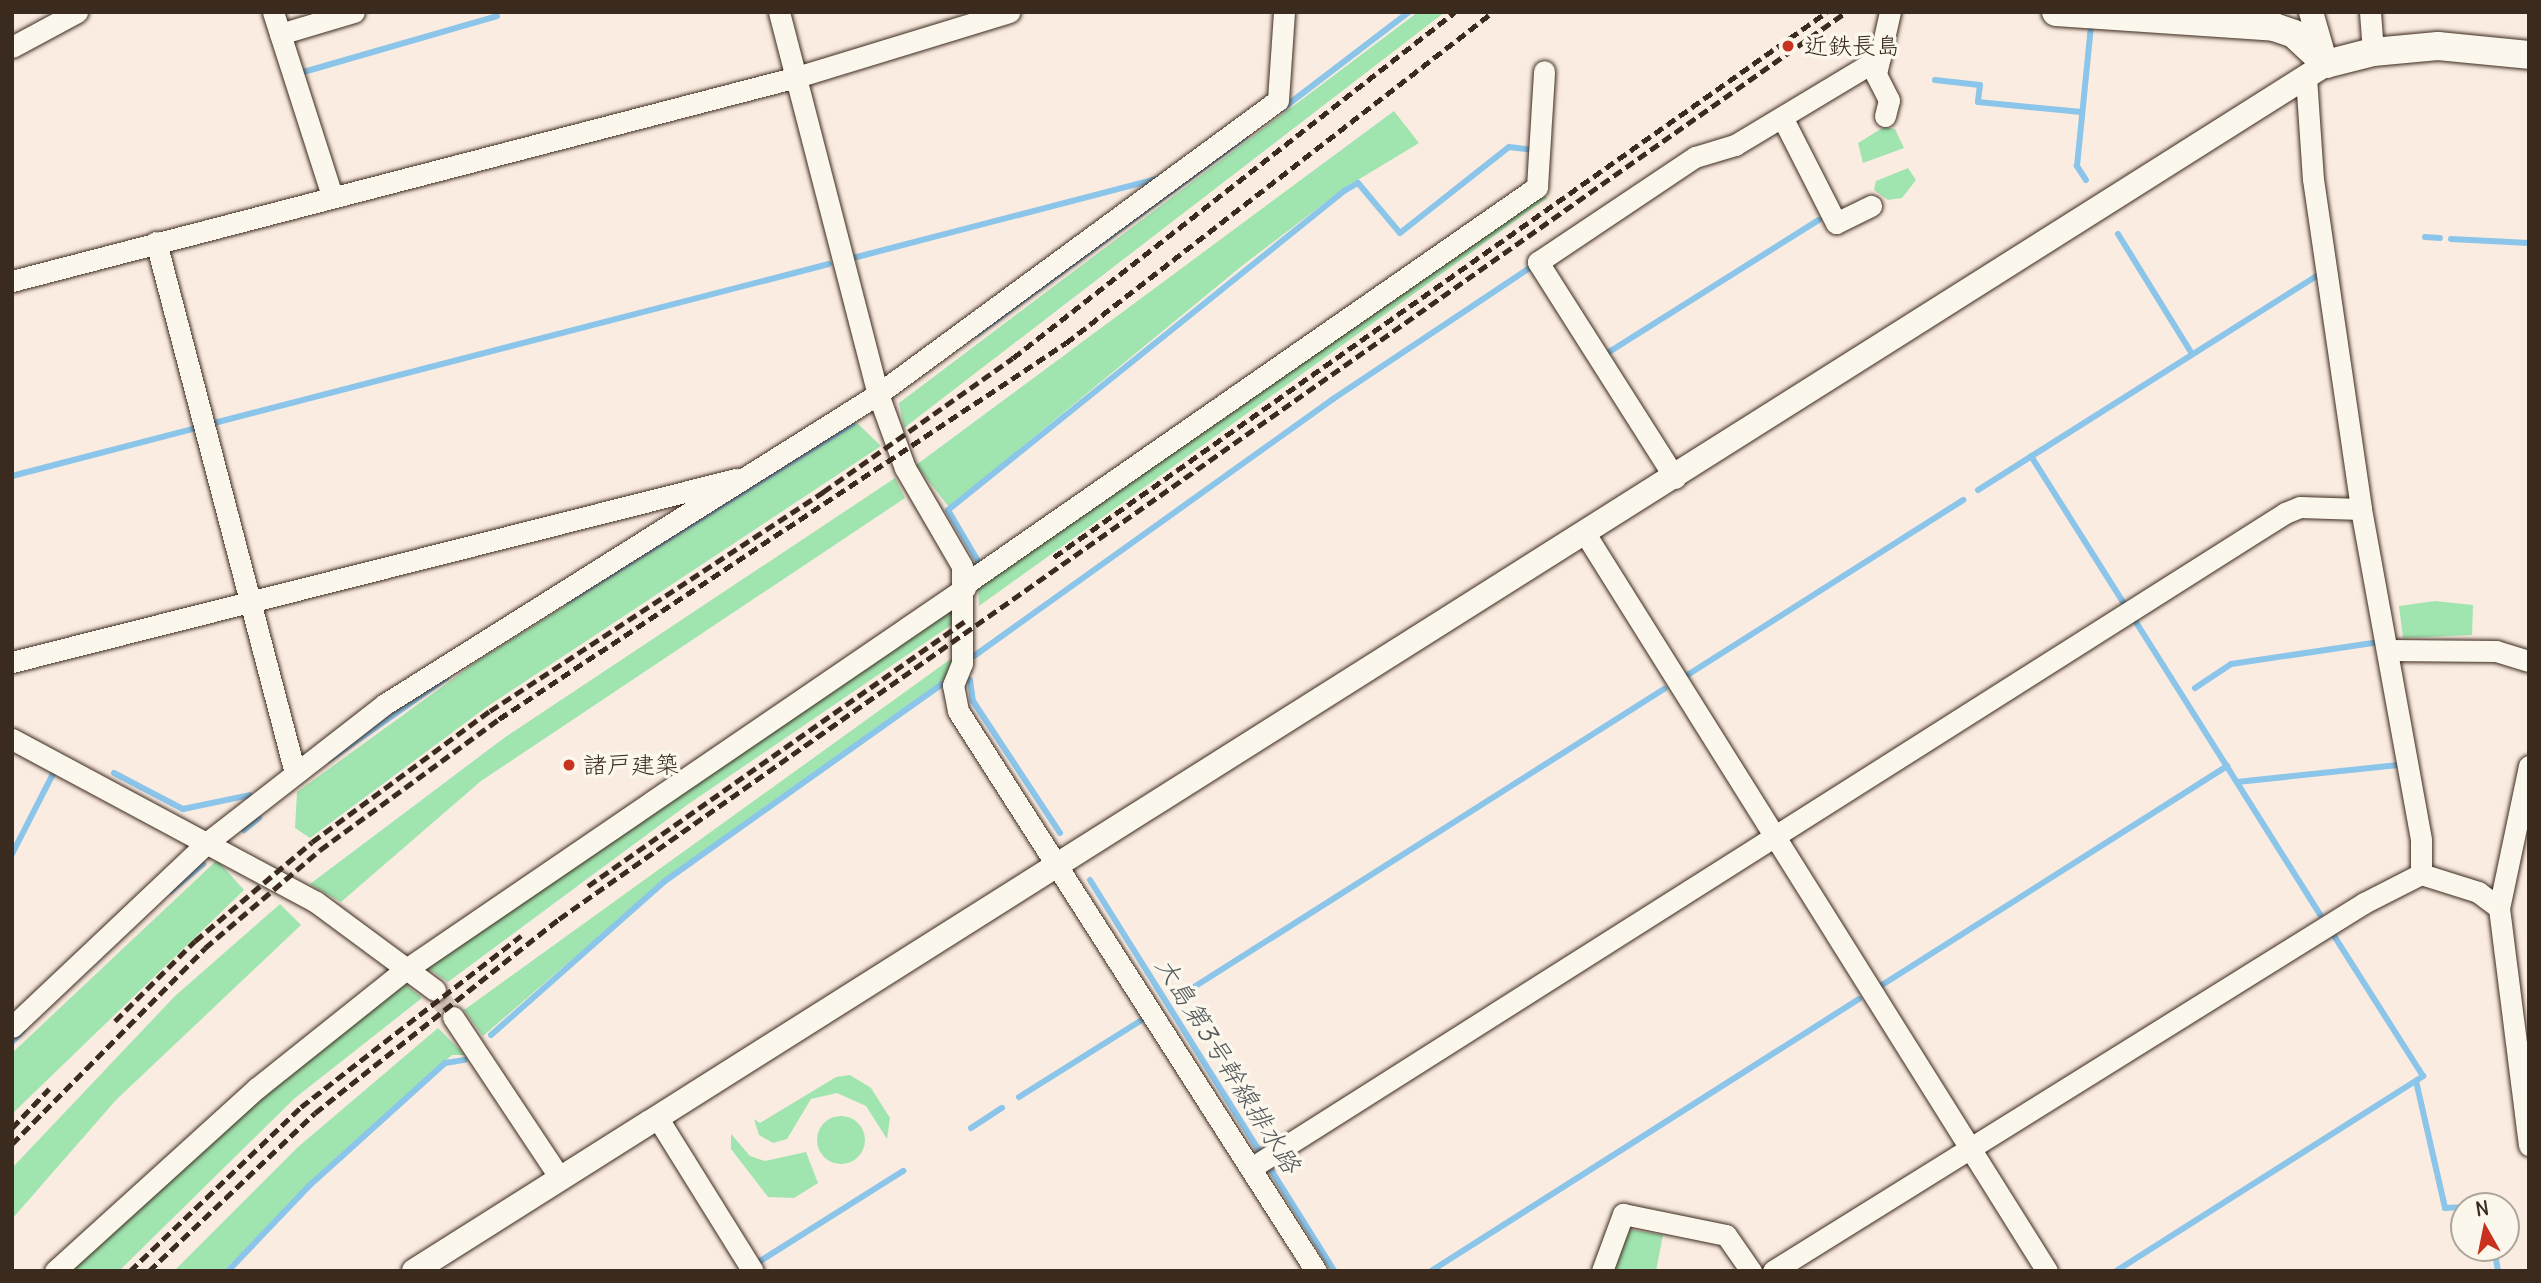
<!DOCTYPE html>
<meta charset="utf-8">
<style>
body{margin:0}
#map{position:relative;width:2541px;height:1283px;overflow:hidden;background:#fbece1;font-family:Delius,"Klee One",sans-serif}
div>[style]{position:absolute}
.green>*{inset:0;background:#a0e5b0}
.round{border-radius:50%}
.stream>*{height:6px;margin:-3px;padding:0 3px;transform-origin:3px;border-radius:3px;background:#8bc5ea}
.minor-tunnel>*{height:21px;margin-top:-10.5px;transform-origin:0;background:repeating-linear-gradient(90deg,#d5c5ba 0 21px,transparent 0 31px)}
.roads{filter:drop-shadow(0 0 2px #3b2a1e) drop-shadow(0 0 2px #3b2a1e)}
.minor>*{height:21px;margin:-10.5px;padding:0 10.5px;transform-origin:10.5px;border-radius:10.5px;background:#fbf7ec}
.tertiary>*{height:24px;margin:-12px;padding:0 12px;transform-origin:12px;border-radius:12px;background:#fbf7ec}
.secondary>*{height:28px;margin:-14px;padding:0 14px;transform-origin:14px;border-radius:14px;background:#fbf7ec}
.rail>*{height:5px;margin-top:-2.5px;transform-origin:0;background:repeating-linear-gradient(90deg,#3b2a1e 0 10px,transparent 0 15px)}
.dots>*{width:19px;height:19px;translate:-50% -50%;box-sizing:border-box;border:4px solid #fbf7ec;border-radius:50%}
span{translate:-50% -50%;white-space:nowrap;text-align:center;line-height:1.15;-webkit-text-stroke:7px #fbf7ec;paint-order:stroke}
.poi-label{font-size:24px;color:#3b2a1e}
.left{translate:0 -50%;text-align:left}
.water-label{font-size:26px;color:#53585b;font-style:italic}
.frame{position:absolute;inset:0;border:14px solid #3b2a1e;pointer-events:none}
.north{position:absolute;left:2450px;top:1192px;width:70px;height:70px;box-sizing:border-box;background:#fbf7ec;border:2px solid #aea59a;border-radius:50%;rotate:351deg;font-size:19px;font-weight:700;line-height:28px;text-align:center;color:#3b2a1e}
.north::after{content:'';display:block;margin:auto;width:24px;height:32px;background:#c8321e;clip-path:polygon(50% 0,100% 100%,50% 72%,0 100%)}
</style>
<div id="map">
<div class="green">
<div style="clip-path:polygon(1418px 12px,1445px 12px,904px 428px,899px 403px)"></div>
<div style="clip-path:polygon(1394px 111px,1419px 143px,1343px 189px,1243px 265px,949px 507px,916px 465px)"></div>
<div style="clip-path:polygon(1884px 127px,1895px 129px,1904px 148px,1863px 163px,1858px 143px)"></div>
<div style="clip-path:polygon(1908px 168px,1916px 180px,1902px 198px,1888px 200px,1874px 190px,1876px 181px)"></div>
<div style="clip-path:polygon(1544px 195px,1547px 198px,979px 606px,978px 584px)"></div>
<div style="clip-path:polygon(857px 423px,881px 446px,488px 706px,310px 838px,295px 828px,297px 792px,479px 660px)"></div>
<div style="clip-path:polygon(895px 478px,905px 498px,481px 781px,341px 902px,310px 884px,504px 738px)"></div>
<div style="clip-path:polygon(2435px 601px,2473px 605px,2472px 635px,2403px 638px,2399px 606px)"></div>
<div style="clip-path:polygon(955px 604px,954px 623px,687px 805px,448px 982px,426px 967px)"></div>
<div style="clip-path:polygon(952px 658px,950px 675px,664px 880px,483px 1036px,464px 1010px)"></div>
<div style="clip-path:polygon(217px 860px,244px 890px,12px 1114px,12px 1053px)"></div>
<div style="clip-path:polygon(280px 904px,301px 925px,116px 1100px,12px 1219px,12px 1168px,175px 996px)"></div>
<div style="clip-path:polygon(401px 981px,422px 998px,295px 1098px,119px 1271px,69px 1271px,255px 1098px)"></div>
<div style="clip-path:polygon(438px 1028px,465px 1055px,452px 1055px,309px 1184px,224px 1271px,174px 1271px,298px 1147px)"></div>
<div style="clip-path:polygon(850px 1075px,871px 1088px,890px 1118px,887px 1139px,866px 1106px,837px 1093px,811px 1099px,787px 1139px,773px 1143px,759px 1135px,754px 1119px,760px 1123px,836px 1077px)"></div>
<div class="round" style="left:817px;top:1116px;width:48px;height:48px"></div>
<div style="clip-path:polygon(731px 1134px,750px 1156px,765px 1161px,806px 1152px,818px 1183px,794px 1198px,768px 1197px,731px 1149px)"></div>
<div style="clip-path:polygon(1627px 1229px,1663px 1235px,1656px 1271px,1610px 1271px)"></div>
</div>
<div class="stream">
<div style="left:300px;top:73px;width:205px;rotate:-16.1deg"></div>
<div style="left:1935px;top:80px;width:45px;rotate:6.3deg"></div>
<div style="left:1980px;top:85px;width:17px;rotate:97deg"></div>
<div style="left:1978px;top:102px;width:104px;rotate:5.5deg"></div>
<div style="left:1282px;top:109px;width:160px;rotate:-37.4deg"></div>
<div style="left:2086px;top:180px;width:17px;rotate:-123deg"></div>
<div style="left:2077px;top:166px;width:142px;rotate:-84.3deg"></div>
<div style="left:2118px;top:234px;width:141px;rotate:58.3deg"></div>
<div style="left:2425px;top:237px;width:15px;rotate:4deg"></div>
<div style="left:2451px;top:239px;width:78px;rotate:2.9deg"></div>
<div style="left:853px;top:258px;width:313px;rotate:-14.6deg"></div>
<div style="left:977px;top:334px;width:333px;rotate:-36.3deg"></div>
<div style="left:1609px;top:352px;width:248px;rotate:-32.2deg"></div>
<div style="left:214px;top:423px;width:635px;rotate:-14.5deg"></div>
<div style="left:2031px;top:456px;width:176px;rotate:57.8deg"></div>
<div style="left:12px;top:476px;width:187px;rotate:-14.6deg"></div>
<div style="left:1978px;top:490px;width:400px;rotate:-32.3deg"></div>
<div style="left:978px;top:561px;width:59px;rotate:-120.5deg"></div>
<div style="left:948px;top:510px;width:509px;rotate:-38.85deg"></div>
<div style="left:1344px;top:191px;width:16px;rotate:-30deg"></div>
<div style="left:1358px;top:183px;width:65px;rotate:50deg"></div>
<div style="left:1400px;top:233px;width:139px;rotate:-38.3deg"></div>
<div style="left:1509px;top:147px;width:24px;rotate:7deg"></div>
<div style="left:568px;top:601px;width:335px;rotate:-31.9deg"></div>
<div style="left:2134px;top:619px;width:349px;rotate:57.8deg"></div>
<div style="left:974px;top:656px;width:442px;rotate:-35.6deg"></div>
<div style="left:1333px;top:399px;width:238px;rotate:-33.7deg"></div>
<div style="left:1689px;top:674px;width:325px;rotate:-32.4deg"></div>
<div style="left:970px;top:680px;width:21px;rotate:82deg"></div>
<div style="left:973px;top:701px;width:158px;rotate:56.6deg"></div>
<div style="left:2195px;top:688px;width:43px;rotate:-33.7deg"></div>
<div style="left:2231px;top:664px;width:145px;rotate:-8.4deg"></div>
<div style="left:329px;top:760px;width:143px;rotate:-35deg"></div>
<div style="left:114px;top:773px;width:78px;rotate:27.6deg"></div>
<div style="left:183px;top:809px;width:68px;rotate:-11.8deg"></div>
<div style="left:2237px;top:782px;width:162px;rotate:-6deg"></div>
<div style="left:244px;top:830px;width:19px;rotate:-39deg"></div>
<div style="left:12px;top:854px;width:90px;rotate:-62.9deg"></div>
<div style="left:1090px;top:880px;width:461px;rotate:58deg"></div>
<div style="left:171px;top:891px;width:42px;rotate:-40.2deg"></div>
<div style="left:1882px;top:985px;width:409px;rotate:-32.4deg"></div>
<div style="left:1183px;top:994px;width:570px;rotate:-32.38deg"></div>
<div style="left:491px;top:1035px;width:232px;rotate:-41.5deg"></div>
<div style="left:665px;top:881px;width:340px;rotate:-35.4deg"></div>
<div style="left:12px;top:1042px;width:16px;rotate:-47deg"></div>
<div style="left:2416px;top:1081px;width:130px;rotate:77.1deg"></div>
<div style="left:2445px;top:1208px;width:43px;rotate:-2.7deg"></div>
<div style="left:1019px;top:1097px;width:143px;rotate:-32.1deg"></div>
<div style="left:971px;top:1128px;width:37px;rotate:-33deg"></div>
<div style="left:2494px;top:1248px;width:22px;rotate:80deg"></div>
<div style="left:757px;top:1263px;width:173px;rotate:-32.2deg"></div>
<div style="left:228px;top:1271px;width:119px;rotate:-46.4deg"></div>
<div style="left:310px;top:1185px;width:182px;rotate:-42.1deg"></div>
<div style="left:445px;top:1063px;width:20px;rotate:-9deg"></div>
<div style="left:1431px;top:1271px;width:507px;rotate:-32.44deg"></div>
<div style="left:2116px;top:1271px;width:364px;rotate:-32.4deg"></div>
<div style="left:2423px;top:1076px;width:168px;rotate:-122.4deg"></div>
</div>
<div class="minor-tunnel">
<div style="left:435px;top:990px;width:32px;rotate:56deg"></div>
</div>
<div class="roads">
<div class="minor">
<div style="left:273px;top:12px;width:193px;rotate:72.2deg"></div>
<div style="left:779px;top:12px;width:395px;rotate:75.5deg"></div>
<div style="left:878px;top:394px;width:79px;rotate:70deg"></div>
<div style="left:905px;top:468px;width:113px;rotate:59.8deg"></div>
<div style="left:962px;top:566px;width:97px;rotate:90deg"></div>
<div style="left:962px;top:663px;width:24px;rotate:112deg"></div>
<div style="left:953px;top:685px;width:26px;rotate:79deg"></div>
<div style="left:958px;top:711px;width:665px;rotate:57.41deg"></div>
<div style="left:2370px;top:12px;width:40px;rotate:85.7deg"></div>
<div style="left:280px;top:34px;width:77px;rotate:-16.6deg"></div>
<div style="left:12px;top:47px;width:74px;rotate:-28.3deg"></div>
<div style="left:2306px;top:77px;width:102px;rotate:86.1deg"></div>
<div style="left:2313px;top:179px;width:333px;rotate:81.7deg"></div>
<div style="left:2361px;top:509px;width:336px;rotate:79.7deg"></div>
<div style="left:2421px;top:840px;width:34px;rotate:90deg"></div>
<div style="left:2421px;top:874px;width:60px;rotate:17.5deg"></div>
<div style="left:2478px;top:892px;width:26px;rotate:37deg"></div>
<div style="left:1885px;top:116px;width:16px;rotate:-76deg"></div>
<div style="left:1889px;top:100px;width:29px;rotate:-117deg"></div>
<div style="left:1876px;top:74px;width:64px;rotate:-77.3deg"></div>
<div style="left:1782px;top:117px;width:119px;rotate:63deg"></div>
<div style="left:1836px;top:223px;width:39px;rotate:-26deg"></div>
<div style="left:156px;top:242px;width:549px;rotate:75.33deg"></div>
<div style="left:12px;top:281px;width:811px;rotate:-14.57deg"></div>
<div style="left:797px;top:77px;width:222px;rotate:-17deg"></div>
<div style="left:1675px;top:478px;width:256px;rotate:-122.4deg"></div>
<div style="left:1538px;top:262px;width:189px;rotate:-33.8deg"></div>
<div style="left:1695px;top:157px;width:42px;rotate:-16.7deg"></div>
<div style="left:1735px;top:145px;width:169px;rotate:-31deg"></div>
<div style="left:1586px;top:535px;width:868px;rotate:57.94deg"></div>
<div style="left:965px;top:584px;width:696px;rotate:-34.76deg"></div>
<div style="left:1537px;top:187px;width:116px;rotate:-86.5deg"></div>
<div style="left:2389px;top:650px;width:107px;rotate:0.5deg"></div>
<div style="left:2496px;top:651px;width:34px;rotate:17deg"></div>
<div style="left:12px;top:662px;width:747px;rotate:-14.19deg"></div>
<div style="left:12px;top:739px;width:345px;rotate:28.2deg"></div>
<div style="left:316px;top:902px;width:148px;rotate:36.5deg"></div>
<div style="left:2529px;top:766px;width:145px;rotate:101.9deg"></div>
<div style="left:2499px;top:908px;width:239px;rotate:82.8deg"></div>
<div style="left:453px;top:1017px;width:193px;rotate:56.4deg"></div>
<div style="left:12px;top:1027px;width:271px;rotate:-43.4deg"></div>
<div style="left:209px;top:841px;width:223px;rotate:-37.9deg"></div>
<div style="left:385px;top:704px;width:582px;rotate:-32.16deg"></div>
<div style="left:878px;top:394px;width:496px;rotate:-36.3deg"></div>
<div style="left:1278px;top:100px;width:88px;rotate:-86.1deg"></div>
<div style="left:657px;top:1117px;width:181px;rotate:58.1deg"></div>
<div style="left:1251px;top:1168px;width:1224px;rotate:-32.35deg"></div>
<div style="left:2285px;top:513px;width:16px;rotate:-22deg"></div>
<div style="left:2300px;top:507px;width:61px;rotate:1.9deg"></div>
<div style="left:55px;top:1271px;width:273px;rotate:-42.2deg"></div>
<div style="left:257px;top:1088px;width:189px;rotate:-38.6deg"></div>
<div style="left:405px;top:970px;width:678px;rotate:-34.3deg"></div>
<div style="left:1602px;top:1271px;width:61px;rotate:-69.8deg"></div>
<div style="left:1623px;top:1214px;width:105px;rotate:11.5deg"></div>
<div style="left:1726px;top:1235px;width:44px;rotate:55.2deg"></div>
<div style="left:1773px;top:1271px;width:696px;rotate:-31.91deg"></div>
<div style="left:2364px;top:903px;width:64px;rotate:-27deg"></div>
</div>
<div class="tertiary">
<div style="left:414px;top:1271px;width:2261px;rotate:-32.26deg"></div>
<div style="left:2326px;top:64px;width:54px;rotate:-106.1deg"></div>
</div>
<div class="secondary">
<div style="left:2056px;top:12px;width:219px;rotate:3.9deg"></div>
<div style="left:2274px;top:27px;width:21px;rotate:19deg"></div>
<div style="left:2294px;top:34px;width:44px;rotate:43.2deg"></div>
<div style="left:2326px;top:64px;width:49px;rotate:-14.3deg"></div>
<div style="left:2373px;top:52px;width:65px;rotate:-5.3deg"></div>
<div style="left:2438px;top:46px;width:91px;rotate:5.6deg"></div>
</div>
</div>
<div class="rail">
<div style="left:1054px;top:557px;width:946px;rotate:-35.19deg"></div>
<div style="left:588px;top:886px;width:462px;rotate:-35.1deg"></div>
<div style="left:115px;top:1021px;width:113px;rotate:-45deg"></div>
<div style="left:195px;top:941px;width:153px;rotate:-40.2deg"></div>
<div style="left:312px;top:842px;width:221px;rotate:-36.4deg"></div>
<div style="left:490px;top:711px;width:399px;rotate:-33.3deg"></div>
<div style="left:823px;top:492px;width:232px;rotate:-35.2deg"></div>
<div style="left:1013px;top:358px;width:561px;rotate:-38.05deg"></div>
<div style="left:12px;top:1128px;width:54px;rotate:-46.5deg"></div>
<div style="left:12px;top:1144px;width:275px;rotate:-45.4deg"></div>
<div style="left:205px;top:948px;width:151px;rotate:-40.4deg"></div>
<div style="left:320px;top:850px;width:222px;rotate:-36.2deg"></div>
<div style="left:499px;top:719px;width:680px;rotate:-33.55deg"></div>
<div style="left:1066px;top:343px;width:540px;rotate:-37.78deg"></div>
<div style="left:130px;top:1271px;width:237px;rotate:-43.8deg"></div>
<div style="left:301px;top:1107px;width:279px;rotate:-37.9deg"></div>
<div style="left:149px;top:1271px;width:229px;rotate:-43.6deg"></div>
<div style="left:315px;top:1113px;width:312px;rotate:-38.5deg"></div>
<div style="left:559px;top:919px;width:1574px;rotate:-35.17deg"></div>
</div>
<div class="dots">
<div style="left:1788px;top:46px;background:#c8321e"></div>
<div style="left:569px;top:765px;background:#c8321e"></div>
</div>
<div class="poi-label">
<span class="left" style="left:1804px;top:46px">近鉄長島</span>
<span class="left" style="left:583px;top:765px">諸戸建築</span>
</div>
<div class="water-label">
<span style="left:1228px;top:1065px;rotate:58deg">大島第3号幹線排水路</span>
</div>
<div class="frame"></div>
<div class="north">N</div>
</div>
